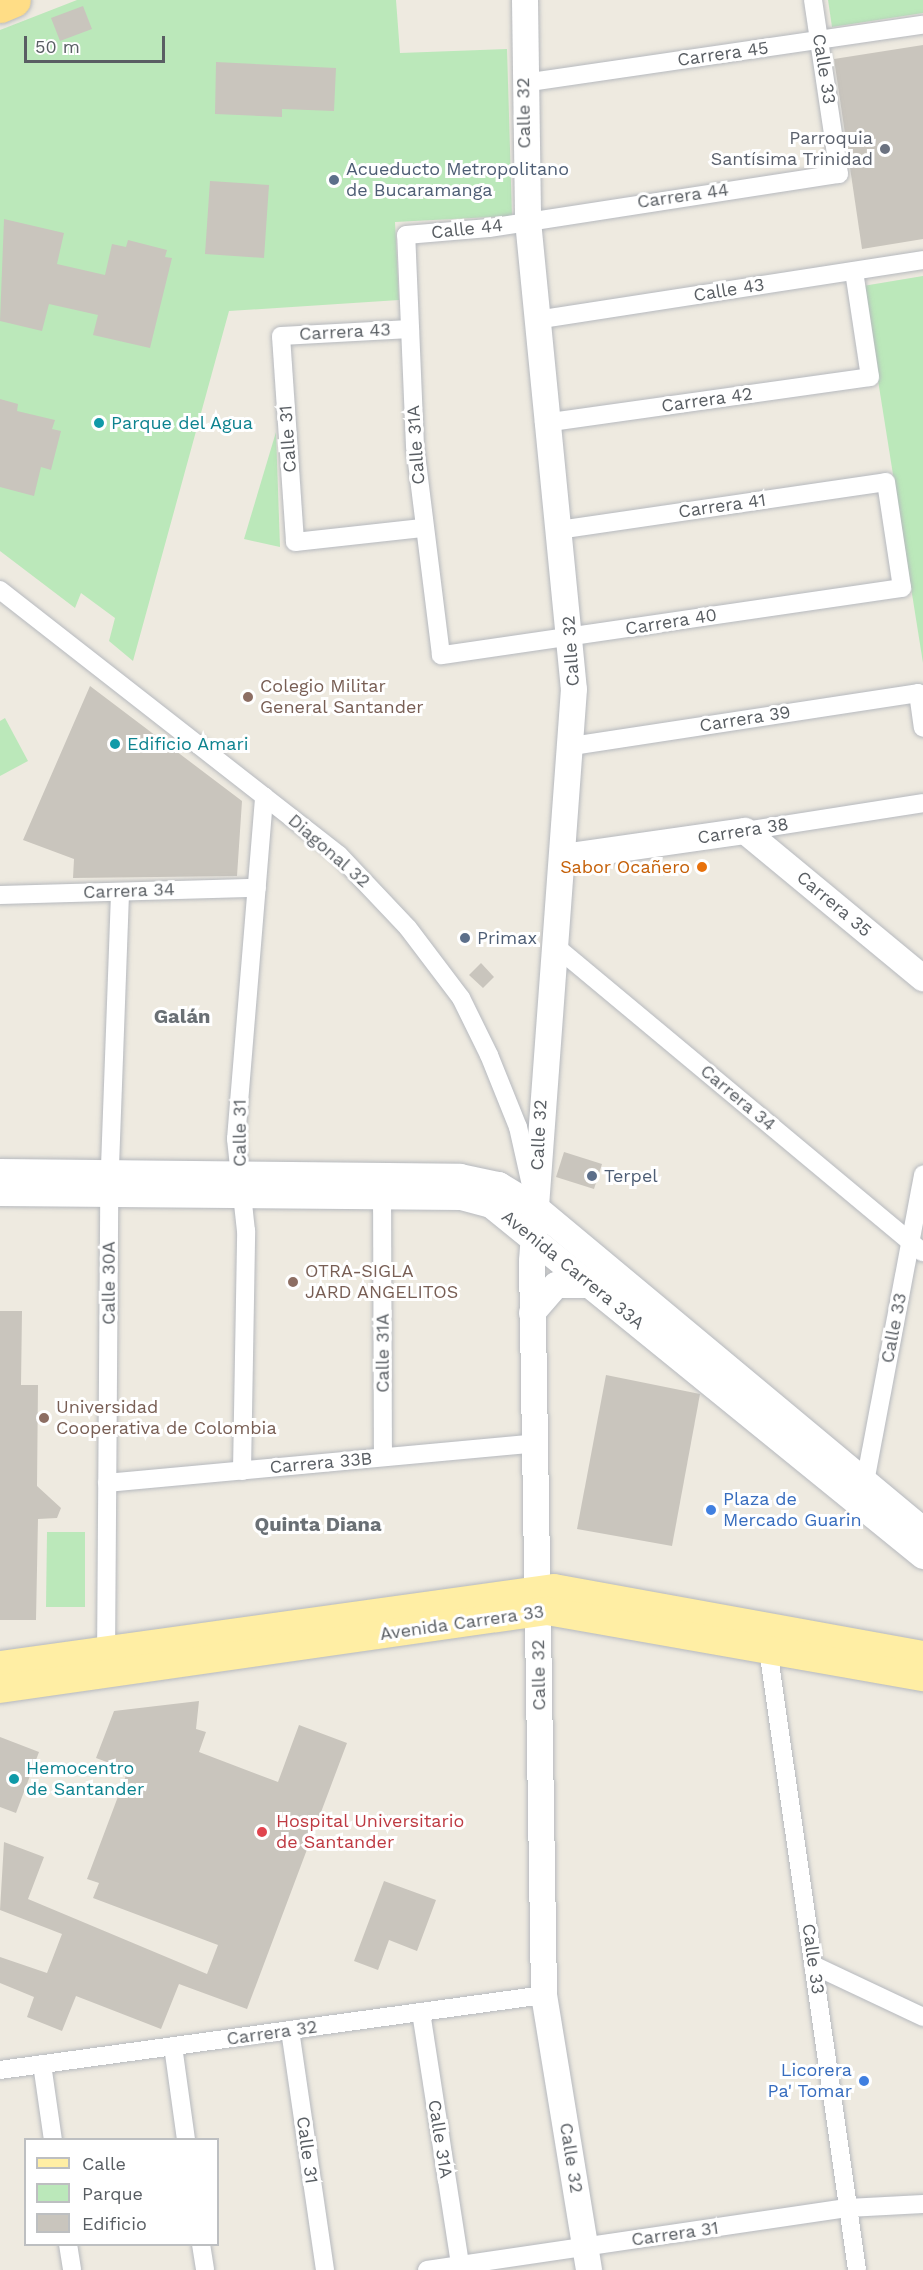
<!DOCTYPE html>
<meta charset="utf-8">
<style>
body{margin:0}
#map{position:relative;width:923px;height:2270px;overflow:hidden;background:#eeeae0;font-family:"Work Sans",sans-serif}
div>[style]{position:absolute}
.green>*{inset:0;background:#bbe8ba}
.building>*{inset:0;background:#c9c5bd}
.roads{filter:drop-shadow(0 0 2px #b6b9be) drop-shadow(0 0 2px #b6b9be)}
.street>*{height:18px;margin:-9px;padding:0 9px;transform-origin:9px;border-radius:9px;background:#fff}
.secondary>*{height:26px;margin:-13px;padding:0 13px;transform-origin:13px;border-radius:13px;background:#fff}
.primary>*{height:28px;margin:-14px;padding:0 14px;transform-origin:14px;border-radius:14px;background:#ffeea4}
.highway>*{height:33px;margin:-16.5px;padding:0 16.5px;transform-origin:16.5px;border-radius:16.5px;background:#ffdd86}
.dots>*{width:16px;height:16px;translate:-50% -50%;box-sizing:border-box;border:3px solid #fff;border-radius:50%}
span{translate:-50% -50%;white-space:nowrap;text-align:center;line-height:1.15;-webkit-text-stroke:6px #fff;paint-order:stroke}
.street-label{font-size:18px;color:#595e63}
.worship-label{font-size:18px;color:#5b616d}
.right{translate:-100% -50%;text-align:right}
.service-label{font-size:18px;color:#4e5e75}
.left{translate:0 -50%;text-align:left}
.culture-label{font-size:18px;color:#0d838f}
.education-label{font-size:18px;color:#785e54}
.food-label{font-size:18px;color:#c56008}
.shop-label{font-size:18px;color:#366cbe}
.health-label{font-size:18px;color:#be3a42}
.neighbourhood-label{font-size:20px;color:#6a7075;font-weight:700}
.legend{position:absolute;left:24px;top:2138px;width:195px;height:108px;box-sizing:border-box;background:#fff;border:2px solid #bdbfc1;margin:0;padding:8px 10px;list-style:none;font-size:18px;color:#595e63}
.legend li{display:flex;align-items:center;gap:12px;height:30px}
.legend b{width:30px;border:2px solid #bdbfc1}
.scale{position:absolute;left:24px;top:36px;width:141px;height:27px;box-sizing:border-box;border:3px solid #595e63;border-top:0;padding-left:8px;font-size:18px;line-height:21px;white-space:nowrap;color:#595e63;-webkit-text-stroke:4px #fff;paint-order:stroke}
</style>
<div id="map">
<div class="green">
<div style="clip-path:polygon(77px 0,396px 0,400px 53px,507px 49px,512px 216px,395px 222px,399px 300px,229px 311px,133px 661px,109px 641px,115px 618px,81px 593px,75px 608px,0 551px,0 30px)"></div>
<div style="clip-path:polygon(828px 0,923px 0,923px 13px,832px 27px)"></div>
<div style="clip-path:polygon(923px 276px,923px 663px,863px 286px)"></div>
<div style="clip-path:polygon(276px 432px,280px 547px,244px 539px)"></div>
<div style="clip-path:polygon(5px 718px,28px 761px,0 776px,0 721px)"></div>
<div style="clip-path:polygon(47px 1532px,85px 1532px,85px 1607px,46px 1607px)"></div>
</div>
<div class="building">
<div style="clip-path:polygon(83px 6px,92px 29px,60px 41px,51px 18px)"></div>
<div style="clip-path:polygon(923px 45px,923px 239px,862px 249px,834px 59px)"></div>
<div style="clip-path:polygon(216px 62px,336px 68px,334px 111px,282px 109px,282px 117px,215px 114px)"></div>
<div style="clip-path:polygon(210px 181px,269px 185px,264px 258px,205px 254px)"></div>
<div style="clip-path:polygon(4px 219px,64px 233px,57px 264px,105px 275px,112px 244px,126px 247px,128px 240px,167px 250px,165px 257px,172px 258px,150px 348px,93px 335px,98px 315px,49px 304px,42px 331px,0 321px)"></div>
<div style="clip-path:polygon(0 399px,18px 404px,17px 411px,55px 420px,52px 429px,61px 431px,51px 470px,41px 467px,34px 496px,0 487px)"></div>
<div style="clip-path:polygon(90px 686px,242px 801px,237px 876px,73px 878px,74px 859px,23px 840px)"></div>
<div style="clip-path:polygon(481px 963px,494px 977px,483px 988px,469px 975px)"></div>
<div style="clip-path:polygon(564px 1152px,602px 1164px,594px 1189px,556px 1177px)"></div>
<div style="clip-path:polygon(0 1311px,22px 1311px,21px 1385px,38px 1385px,37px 1486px,61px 1508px,57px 1518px,38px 1519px,36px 1620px,0 1620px)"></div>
<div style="clip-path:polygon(606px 1375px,700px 1394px,672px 1546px,577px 1529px)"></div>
<div style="clip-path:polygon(199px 1701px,196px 1729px,206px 1732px,199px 1752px,278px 1782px,299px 1725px,347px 1743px,247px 2009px,179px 1984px,161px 2029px,76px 1996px,62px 2031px,27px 2017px,34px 1997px,0 1983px,0 1957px,47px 1973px,62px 1934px,0 1910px,4px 1842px,44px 1857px,28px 1899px,207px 1974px,218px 1945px,93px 1898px,99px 1883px,87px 1879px,128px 1770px,96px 1758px,114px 1711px)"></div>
<div style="clip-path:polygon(0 1737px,39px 1752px,16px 1813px,0 1807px)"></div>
<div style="clip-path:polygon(384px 1881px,436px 1900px,417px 1951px,389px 1940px,378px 1970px,354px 1961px)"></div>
</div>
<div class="roads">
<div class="street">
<div style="left:523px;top:83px;width:404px;rotate:-8.3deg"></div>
<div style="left:536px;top:320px;width:392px;rotate:-8.8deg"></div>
<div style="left:410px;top:329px;width:129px;rotate:176.9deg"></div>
<div style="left:281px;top:336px;width:206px;rotate:86.1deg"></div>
<div style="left:295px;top:542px;width:128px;rotate:-6.3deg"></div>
<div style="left:544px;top:423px;width:329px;rotate:-8deg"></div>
<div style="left:870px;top:377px;width:107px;rotate:-98.6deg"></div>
<div style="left:558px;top:530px;width:331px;rotate:-8.3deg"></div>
<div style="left:886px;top:482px;width:107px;rotate:81.4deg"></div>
<div style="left:902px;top:588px;width:466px;rotate:171.7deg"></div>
<div style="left:441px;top:655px;width:211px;rotate:-97.1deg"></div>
<div style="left:415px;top:446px;width:211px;rotate:-92.4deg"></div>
<div style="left:406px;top:235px;width:83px;rotate:-4.8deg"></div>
<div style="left:489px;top:228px;width:354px;rotate:-8.8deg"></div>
<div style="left:839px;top:174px;width:176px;rotate:-98.5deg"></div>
<div style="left:0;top:590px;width:430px;rotate:38deg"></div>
<div style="left:339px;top:855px;width:100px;rotate:46.6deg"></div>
<div style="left:408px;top:928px;width:88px;rotate:52.9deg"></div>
<div style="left:461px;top:998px;width:64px;rotate:63.8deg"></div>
<div style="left:489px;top:1055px;width:78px;rotate:68.1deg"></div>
<div style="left:518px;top:1127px;width:59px;rotate:77.4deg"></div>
<div style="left:572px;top:746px;width:350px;rotate:-8.7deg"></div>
<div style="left:918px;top:693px;width:35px;rotate:82deg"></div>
<div style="left:745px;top:831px;width:180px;rotate:-8.9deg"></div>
<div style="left:0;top:895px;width:257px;rotate:-1.6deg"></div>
<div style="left:554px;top:945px;width:480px;rotate:39.8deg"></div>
<div style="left:382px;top:1184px;width:273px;rotate:89.8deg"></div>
<div style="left:242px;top:1471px;width:240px;rotate:-89deg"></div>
<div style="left:246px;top:1231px;width:93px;rotate:-96.2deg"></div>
<div style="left:236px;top:1139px;width:344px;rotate:-85.3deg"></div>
<div style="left:865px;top:1482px;width:313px;rotate:-79.3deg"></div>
<div style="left:107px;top:1483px;width:430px;rotate:-5.3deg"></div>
<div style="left:768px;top:1649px;width:627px;rotate:81.84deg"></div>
<div style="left:106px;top:1661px;width:467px;rotate:-89.6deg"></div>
<div style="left:109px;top:1194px;width:302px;rotate:-87.9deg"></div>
<div style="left:813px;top:1965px;width:122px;rotate:25.3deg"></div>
<div style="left:421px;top:2012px;width:256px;rotate:81.2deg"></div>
<div style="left:290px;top:2030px;width:243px;rotate:81.7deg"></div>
<div style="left:173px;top:2046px;width:95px;rotate:82.1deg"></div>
<div style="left:42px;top:2064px;width:77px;rotate:81.8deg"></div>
<div style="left:0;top:2070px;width:549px;rotate:-7.85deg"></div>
<div style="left:68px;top:2244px;width:26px;rotate:81deg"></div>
<div style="left:201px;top:2244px;width:26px;rotate:81deg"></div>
<div style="left:427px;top:2270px;width:426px;rotate:-8.4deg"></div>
<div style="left:848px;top:2208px;width:75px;rotate:-3.1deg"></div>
</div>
<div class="secondary">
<div style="left:525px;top:0;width:221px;rotate:89.2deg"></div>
<div style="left:528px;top:221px;width:470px;rotate:84.4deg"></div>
<div style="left:574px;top:689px;width:574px;rotate:94.2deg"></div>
<div style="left:532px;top:1261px;width:734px;rotate:89.06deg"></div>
<div style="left:544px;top:1995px;width:279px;rotate:80.7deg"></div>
<div style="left:563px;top:857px;width:184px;rotate:-8.1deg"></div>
<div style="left:745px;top:831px;width:231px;rotate:39.6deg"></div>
<div style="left:0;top:1172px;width:460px;rotate:0.6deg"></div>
<div style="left:460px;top:1177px;width:40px;rotate:12deg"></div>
<div style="left:499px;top:1185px;width:42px;rotate:31.4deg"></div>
<div style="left:535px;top:1207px;width:505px;rotate:39.78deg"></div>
<div style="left:0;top:1193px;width:461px;rotate:0.5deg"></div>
<div style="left:461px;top:1197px;width:31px;rotate:15deg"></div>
<div style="left:491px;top:1205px;width:557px;rotate:39.09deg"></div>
<div style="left:532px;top:1313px;width:37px;rotate:-49deg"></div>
<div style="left:556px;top:1285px;width:37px"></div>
</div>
<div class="primary">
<div style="left:0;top:1665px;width:559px;rotate:-7.91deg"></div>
<div style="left:554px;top:1588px;width:375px;rotate:10.3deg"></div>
<div style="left:0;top:1689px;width:553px;rotate:-8.12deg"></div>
<div style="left:547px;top:1611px;width:382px;rotate:10deg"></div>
</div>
<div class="highway">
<div style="left:0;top:6px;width:15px;rotate:-23deg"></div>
</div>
</div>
<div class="dots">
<div style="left:885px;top:149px;background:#6b7280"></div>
<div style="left:334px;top:180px;background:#5c6f8a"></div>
<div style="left:99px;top:423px;background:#0f9aa8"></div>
<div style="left:248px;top:697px;background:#8d6e63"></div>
<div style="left:115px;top:744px;background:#0f9aa8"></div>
<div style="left:702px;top:867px;background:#e8710a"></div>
<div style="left:465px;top:938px;background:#5c6f8a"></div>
<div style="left:592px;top:1176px;background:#5c6f8a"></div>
<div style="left:293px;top:1282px;background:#8d6e63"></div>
<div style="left:44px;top:1418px;background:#8d6e63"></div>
<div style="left:711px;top:1510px;background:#3f7fe0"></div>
<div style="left:14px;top:1779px;background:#0f9aa8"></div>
<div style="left:262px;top:1832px;background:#e0444e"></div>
<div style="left:864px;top:2081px;background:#3f7fe0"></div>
</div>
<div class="street-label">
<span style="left:723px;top:54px;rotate:-8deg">Carrera 45</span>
<span style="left:824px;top:69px;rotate:81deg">Calle 33</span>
<span style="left:524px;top:113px;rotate:-91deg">Calle 32</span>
<span style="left:683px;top:196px;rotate:-8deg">Carrera 44</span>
<span style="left:467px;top:229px;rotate:-6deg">Calle 44</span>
<span style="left:729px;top:290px;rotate:-9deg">Calle 43</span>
<span style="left:345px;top:332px;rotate:-3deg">Carrera 43</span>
<span style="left:707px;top:400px;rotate:-8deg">Carrera 42</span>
<span style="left:288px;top:439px;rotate:-94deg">Calle 31</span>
<span style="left:416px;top:445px;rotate:-94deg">Calle 31A</span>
<span style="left:722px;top:506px;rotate:-8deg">Carrera 41</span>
<span style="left:671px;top:622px;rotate:-9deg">Carrera 40</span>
<span style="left:571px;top:651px;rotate:-94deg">Calle 32</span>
<span style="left:745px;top:719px;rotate:-9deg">Carrera 39</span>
<span style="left:743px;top:831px;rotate:-9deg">Carrera 38</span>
<span style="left:329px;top:851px;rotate:41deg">Diagonal 32</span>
<span style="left:129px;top:891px;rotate:-2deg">Carrera 34</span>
<span style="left:834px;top:904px;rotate:40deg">Carrera 35</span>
<span style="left:738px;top:1098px;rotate:40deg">Carrera 34</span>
<span style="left:240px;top:1133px;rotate:-90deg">Calle 31</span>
<span style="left:539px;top:1135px;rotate:-87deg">Calle 32</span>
<span style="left:573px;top:1270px;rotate:39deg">Avenida Carrera 33A</span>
<span style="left:109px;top:1283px;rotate:-90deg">Calle 30A</span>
<span style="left:894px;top:1328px;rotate:-79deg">Calle 33</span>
<span style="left:383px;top:1353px;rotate:-90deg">Calle 31A</span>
<span style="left:321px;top:1463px;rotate:-5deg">Carrera 33B</span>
<span style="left:462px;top:1623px;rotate:-8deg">Avenida Carrera 33</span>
<span style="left:539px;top:1675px;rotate:-91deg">Calle 32</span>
<span style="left:813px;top:1959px;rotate:82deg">Calle 33</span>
<span style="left:272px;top:2033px;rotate:-8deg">Carrera 32</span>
<span style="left:440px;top:2139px;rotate:81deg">Calle 31A</span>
<span style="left:307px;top:2150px;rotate:82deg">Calle 31</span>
<span style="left:571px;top:2158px;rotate:81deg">Calle 32</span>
<span style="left:675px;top:2234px;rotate:-8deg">Carrera 31</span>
</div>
<div class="worship-label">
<span class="right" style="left:873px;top:149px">Parroquia<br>Santísima Trinidad</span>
</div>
<div class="service-label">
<span class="left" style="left:346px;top:180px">Acueducto Metropolitano<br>de Bucaramanga</span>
<span class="left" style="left:477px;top:938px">Primax</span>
<span class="left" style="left:604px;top:1176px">Terpel</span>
</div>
<div class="culture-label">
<span class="left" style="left:111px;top:423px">Parque del Agua</span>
<span class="left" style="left:127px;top:744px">Edificio Amari</span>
<span class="left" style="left:26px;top:1779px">Hemocentro<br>de Santander</span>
</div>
<div class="education-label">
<span class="left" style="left:260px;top:697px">Colegio Militar<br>General Santander</span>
<span class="left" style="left:305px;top:1282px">OTRA-SIGLA<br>JARD ANGELITOS</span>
<span class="left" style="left:56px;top:1418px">Universidad<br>Cooperativa de Colombia</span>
</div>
<div class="food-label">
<span class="right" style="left:690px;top:867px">Sabor Ocañero</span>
</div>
<div class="shop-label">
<span class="left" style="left:723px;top:1510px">Plaza de<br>Mercado Guarin</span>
<span class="right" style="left:852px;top:2081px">Licorera<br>Pa' Tomar</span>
</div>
<div class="health-label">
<span class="left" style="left:276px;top:1832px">Hospital Universitario<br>de Santander</span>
</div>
<div class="neighbourhood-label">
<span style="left:182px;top:1016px">Galán</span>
<span style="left:318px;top:1524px">Quinta Diana</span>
</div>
<ul class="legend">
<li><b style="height:8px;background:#ffeea4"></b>Calle</li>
<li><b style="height:16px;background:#bbe8ba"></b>Parque</li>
<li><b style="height:16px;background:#c9c5bd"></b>Edificio</li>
</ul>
<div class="scale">50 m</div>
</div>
